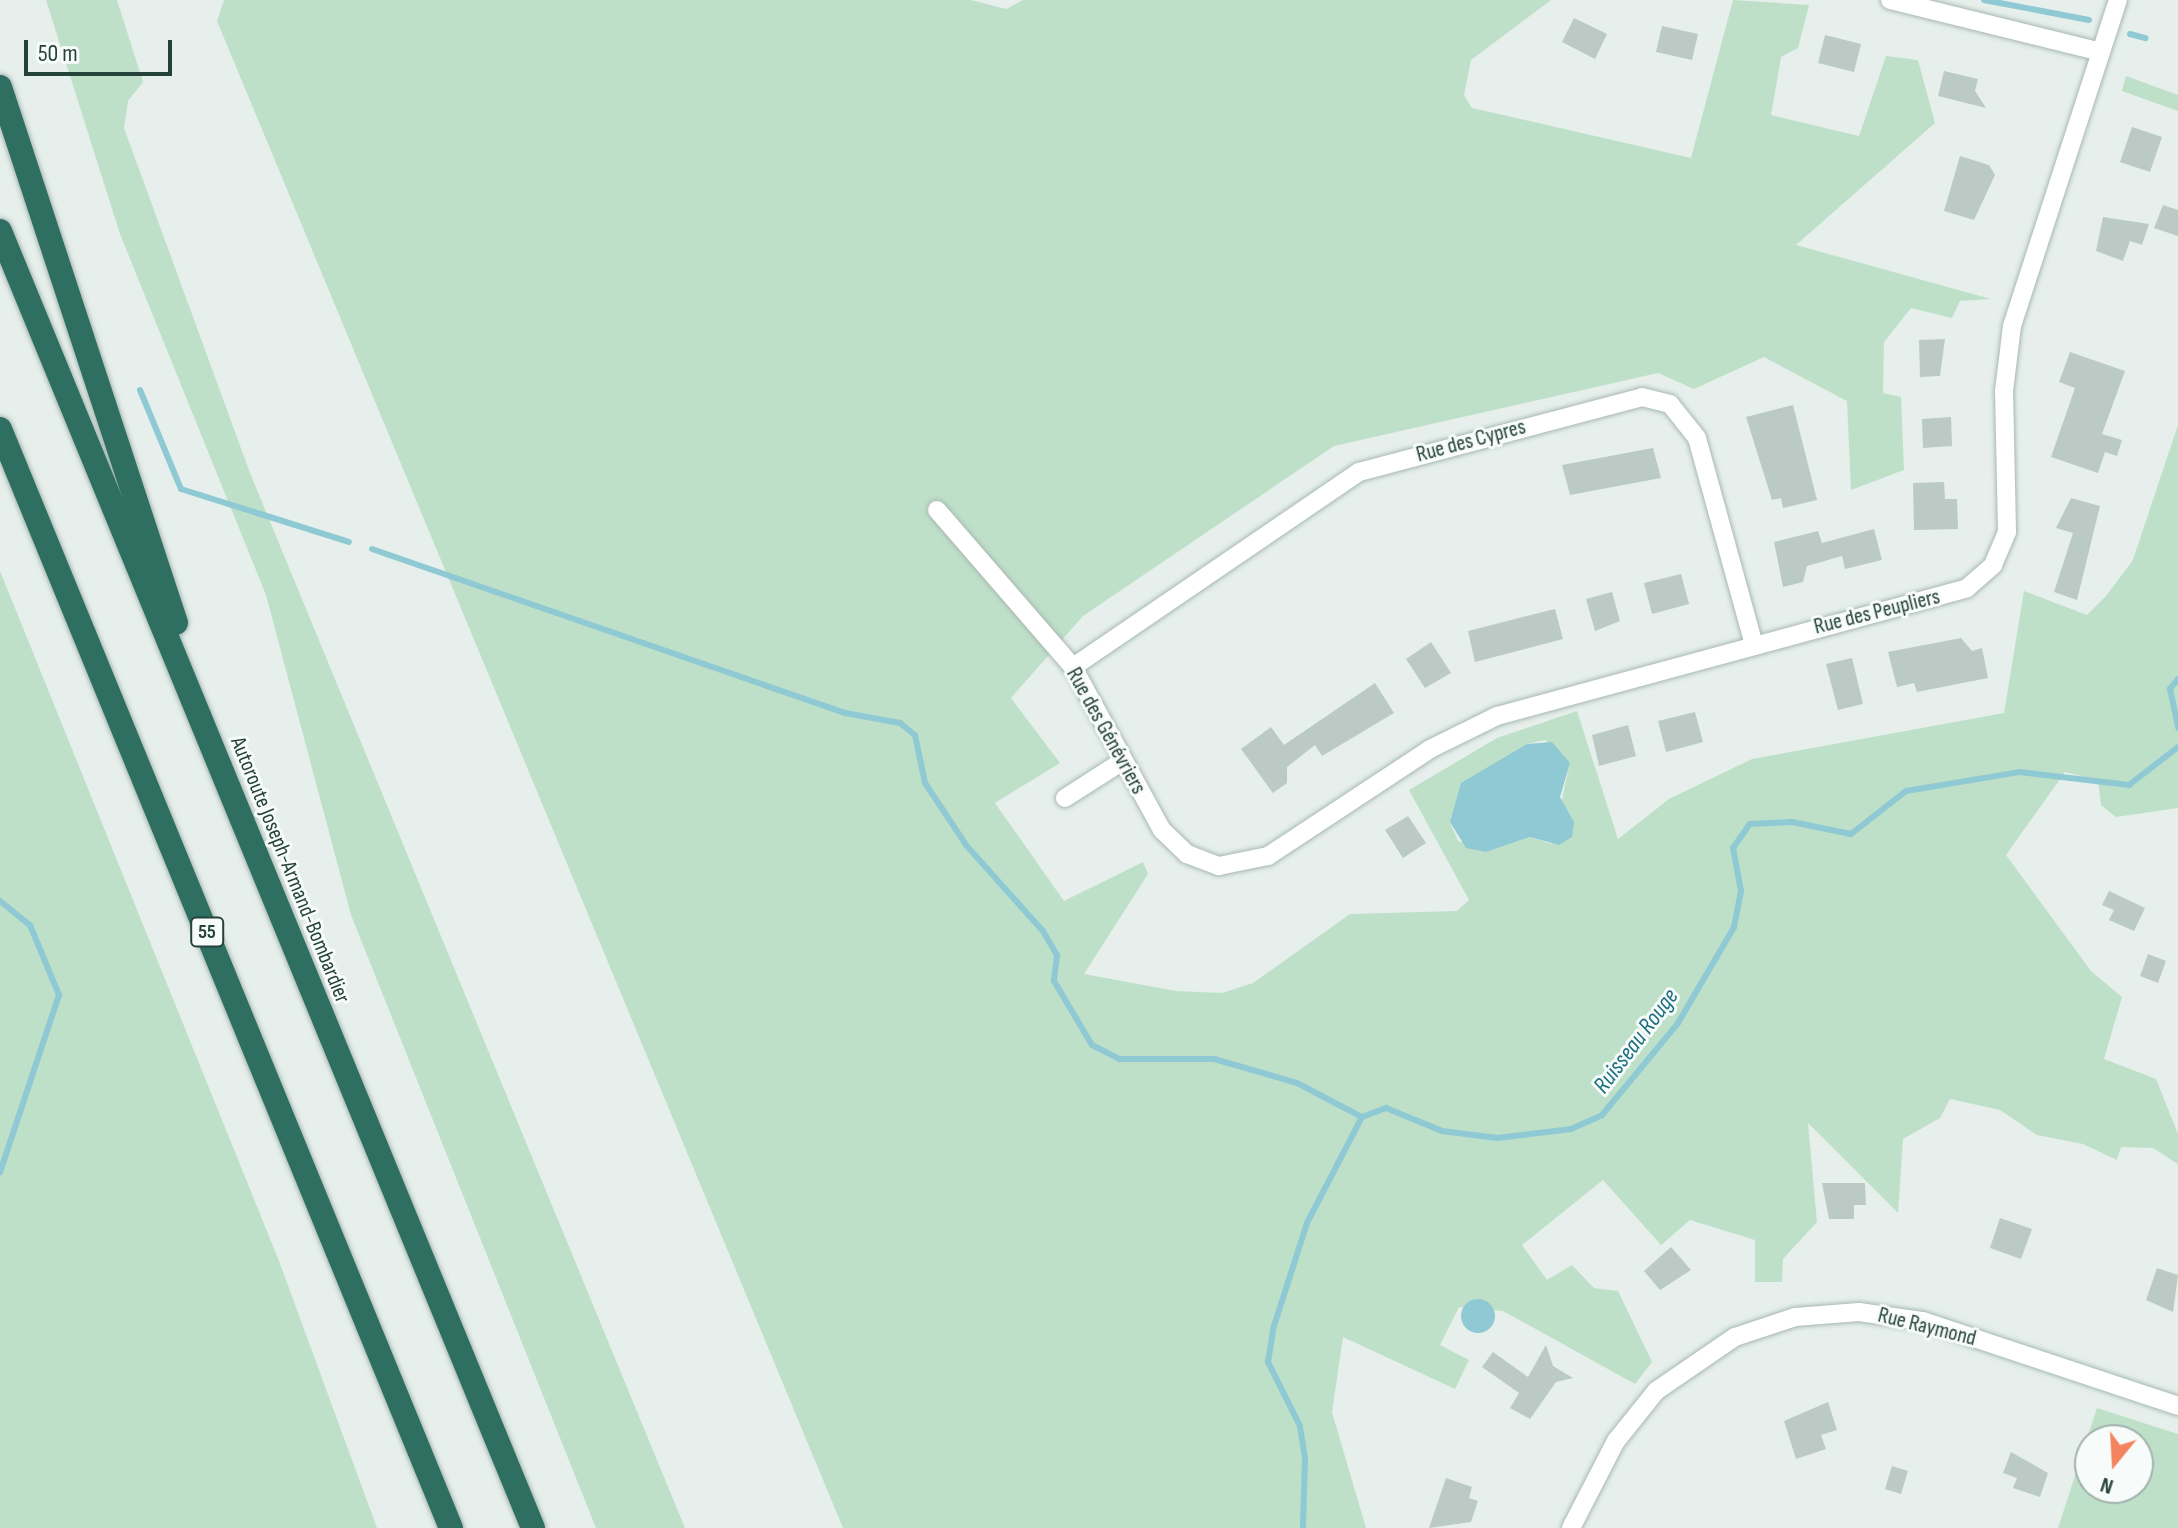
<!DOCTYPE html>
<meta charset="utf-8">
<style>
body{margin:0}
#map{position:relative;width:2178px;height:1528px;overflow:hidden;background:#e6efeb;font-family:"Sofia Sans Condensed",sans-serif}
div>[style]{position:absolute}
.green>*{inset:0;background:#bfe0c8}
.water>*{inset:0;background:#8ec9d4}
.round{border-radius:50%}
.stream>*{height:6px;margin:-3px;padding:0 3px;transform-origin:3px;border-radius:3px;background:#8ec9d4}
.building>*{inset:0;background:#bbcac4}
.roads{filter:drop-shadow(0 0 2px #a8b8b2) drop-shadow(0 0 2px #a8b8b2)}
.minor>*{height:18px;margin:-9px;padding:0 9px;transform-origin:9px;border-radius:9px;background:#fff}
.motorway>*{height:24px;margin:-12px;padding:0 12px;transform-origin:12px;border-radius:12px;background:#2f6f62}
span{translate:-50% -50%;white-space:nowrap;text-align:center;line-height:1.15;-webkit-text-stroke:6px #f7fbf9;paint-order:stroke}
.shield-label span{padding:2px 6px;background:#f7fbf9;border:2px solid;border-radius:6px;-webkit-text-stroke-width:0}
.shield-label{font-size:20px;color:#24423a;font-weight:700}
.street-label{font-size:22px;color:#24423a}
.water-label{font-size:24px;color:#1c6f80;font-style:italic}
.north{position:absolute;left:2074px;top:1424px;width:80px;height:80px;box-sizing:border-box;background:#f7fbf9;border:2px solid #a3b1ad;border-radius:50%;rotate:198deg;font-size:22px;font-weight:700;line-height:32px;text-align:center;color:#24423a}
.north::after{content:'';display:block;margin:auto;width:28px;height:36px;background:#f4845f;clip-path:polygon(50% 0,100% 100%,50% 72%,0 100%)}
.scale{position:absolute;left:24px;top:40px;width:148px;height:36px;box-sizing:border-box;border:4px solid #24423a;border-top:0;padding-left:10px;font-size:24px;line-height:28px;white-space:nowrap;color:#24423a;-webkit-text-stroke:6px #f7fbf9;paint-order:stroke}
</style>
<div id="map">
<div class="green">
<div style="clip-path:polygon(46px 0,117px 0,143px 82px,128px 101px,124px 128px,250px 473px,685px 1528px,596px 1528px,351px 915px,266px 595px,120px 234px)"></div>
<div style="clip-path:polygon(evenodd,224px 0,971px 0,1006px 9px,1023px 0,1551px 0,1471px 60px,1464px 95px,1472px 108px,1691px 158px,1733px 0,1809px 5px,1798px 48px,1781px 57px,1771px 115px,1859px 136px,1886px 56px,1918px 60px,1935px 123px,1796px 245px,1991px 299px,1960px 301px,1952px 318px,1911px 308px,1884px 342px,1883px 393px,1901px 397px,1904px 470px,1851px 490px,1847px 401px,1764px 357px,1694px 389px,1658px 373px,1334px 446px,1083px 616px,1011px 698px,1060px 763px,995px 803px,1064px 901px,1143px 862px,1148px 874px,1084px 974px,1176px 991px,1222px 993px,1253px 983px,1350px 914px,1457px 911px,1469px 900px,1409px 790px,1497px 738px,1577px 711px,1618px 839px,1669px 799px,1752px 759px,2004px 713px,2024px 591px,2087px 615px,2106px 596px,2133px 560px,2178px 425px,2178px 808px,2116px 817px,2101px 805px,2098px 780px,2065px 772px,2006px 855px,2091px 971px,2122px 997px,2104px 1059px,2156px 1079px,2178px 1134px,2178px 1164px,2153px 1148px,2121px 1147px,2117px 1160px,2083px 1144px,2037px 1135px,2000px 1110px,1950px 1099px,1940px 1118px,1903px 1139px,1898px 1213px,1808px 1123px,1817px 1222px,1783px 1259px,1782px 1282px,1755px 1282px,1755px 1240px,1690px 1220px,1661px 1245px,1603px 1180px,1522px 1245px,1547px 1280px,1572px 1265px,1594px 1288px,1618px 1291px,1652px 1362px,1635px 1384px,1503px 1311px,1459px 1307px,1440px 1345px,1469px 1360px,1455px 1389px,1343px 1337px,1332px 1412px,1366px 1528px,843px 1528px,217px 21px,224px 0,1545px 740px,1570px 763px,1552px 844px,1530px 837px,1486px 852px,1458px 841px,1450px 822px,1527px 744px,1545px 740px)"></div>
<div style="clip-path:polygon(2126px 76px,2178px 95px,2178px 111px,2122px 91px)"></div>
<div style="clip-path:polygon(0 571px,279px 1261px,377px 1528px,0 1528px)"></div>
<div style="clip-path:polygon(evenodd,2097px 1408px,2178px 1434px,2178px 1528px,2058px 1528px,2097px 1408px,2090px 1440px,2138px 1440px,2138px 1488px,2090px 1488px,2090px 1440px)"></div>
</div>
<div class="water">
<div style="clip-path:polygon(1552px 742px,1570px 763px,1560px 797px,1574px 822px,1572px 837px,1559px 845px,1530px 837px,1486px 852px,1466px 848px,1450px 822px,1461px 783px,1527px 744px)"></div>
<div class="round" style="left:1461px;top:1299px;width:34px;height:34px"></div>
</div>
<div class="stream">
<div style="left:1984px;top:0;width:107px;rotate:10.8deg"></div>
<div style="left:2130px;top:34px;width:16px;rotate:15deg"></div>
<div style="left:140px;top:390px;width:107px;rotate:67.5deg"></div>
<div style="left:181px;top:489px;width:176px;rotate:17.5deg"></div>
<div style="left:372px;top:549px;width:501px;rotate:19.12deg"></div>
<div style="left:845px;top:713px;width:56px;rotate:10.3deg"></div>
<div style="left:900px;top:723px;width:19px;rotate:39deg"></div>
<div style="left:915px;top:735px;width:49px;rotate:78.2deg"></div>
<div style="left:925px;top:783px;width:74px;rotate:56.5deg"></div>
<div style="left:966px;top:845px;width:115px;rotate:48.2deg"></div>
<div style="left:1043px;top:931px;width:28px;rotate:60deg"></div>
<div style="left:1057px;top:955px;width:26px;rotate:97deg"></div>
<div style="left:1054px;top:981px;width:74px;rotate:59.3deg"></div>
<div style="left:1092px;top:1045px;width:30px;rotate:27deg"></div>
<div style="left:1119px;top:1059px;width:95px"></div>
<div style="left:1214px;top:1059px;width:86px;rotate:16.1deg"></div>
<div style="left:1297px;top:1083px;width:73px;rotate:27.6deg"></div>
<div style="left:2178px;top:679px;width:13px;rotate:129deg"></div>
<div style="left:2170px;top:689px;width:40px;rotate:78deg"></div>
<div style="left:0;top:901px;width:38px;rotate:39deg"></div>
<div style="left:30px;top:925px;width:76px;rotate:67.5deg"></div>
<div style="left:59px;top:995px;width:187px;rotate:108.4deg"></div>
<div style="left:1303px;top:1528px;width:70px;rotate:-88.4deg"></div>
<div style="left:1305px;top:1458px;width:32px;rotate:-99deg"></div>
<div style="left:1300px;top:1426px;width:72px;rotate:-116.6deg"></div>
<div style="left:1268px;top:1362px;width:33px;rotate:-81deg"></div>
<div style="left:1273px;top:1329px;width:111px;rotate:-72.2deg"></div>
<div style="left:1307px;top:1223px;width:119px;rotate:-62.6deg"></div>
<div style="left:1362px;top:1117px;width:26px;rotate:-21deg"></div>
<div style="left:1386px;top:1108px;width:61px;rotate:22.3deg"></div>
<div style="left:1442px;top:1131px;width:56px;rotate:7.1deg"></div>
<div style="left:1498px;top:1138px;width:74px;rotate:-7deg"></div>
<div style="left:1571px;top:1129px;width:34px;rotate:-24deg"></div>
<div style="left:1602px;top:1115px;width:119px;rotate:-50.4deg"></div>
<div style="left:1678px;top:1023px;width:111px;rotate:-59.7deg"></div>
<div style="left:1734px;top:927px;width:37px;rotate:-79deg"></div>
<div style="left:1741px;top:891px;width:44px;rotate:-100.5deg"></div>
<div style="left:1733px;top:848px;width:29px;rotate:-55deg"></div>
<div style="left:1750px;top:824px;width:42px;rotate:-2.7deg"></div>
<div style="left:1792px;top:822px;width:60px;rotate:11.5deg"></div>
<div style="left:1851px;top:834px;width:70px;rotate:-38deg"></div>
<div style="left:1906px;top:791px;width:116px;rotate:-9.5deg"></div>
<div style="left:2020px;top:772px;width:110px;rotate:6.8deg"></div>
<div style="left:2129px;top:785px;width:62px;rotate:-37.8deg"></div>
</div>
<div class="building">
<div style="clip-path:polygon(1574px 18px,1607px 34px,1595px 59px,1562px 42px)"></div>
<div style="clip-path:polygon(1662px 26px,1698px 34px,1692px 60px,1656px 52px)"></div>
<div style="clip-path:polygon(1825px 35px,1861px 44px,1854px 72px,1818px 63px)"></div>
<div style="clip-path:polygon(1944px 71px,1978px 79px,1975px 91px,1986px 108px,1938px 96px)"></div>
<div style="clip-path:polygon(2132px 127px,2162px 137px,2150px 172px,2120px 162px)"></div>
<div style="clip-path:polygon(1960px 156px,1989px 165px,1995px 175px,1974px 220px,1944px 211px)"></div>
<div style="clip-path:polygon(2163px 205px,2178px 210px,2178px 236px,2154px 228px)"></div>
<div style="clip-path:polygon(2103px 217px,2149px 224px,2142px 245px,2130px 241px,2123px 261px,2096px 251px)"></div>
<div style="clip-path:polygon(1945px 339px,1940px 376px,1920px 377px,1919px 340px)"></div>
<div style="clip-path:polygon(2070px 352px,2125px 371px,2102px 434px,2122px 440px,2117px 456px,2105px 452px,2098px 473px,2051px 457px,2075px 388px,2059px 382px)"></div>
<div style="clip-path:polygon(1793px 405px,1817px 500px,1783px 508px,1781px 498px,1772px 500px,1746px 417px)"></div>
<div style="clip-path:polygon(1951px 417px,1952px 446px,1923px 448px,1922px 419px)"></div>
<div style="clip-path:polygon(1653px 448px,1661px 478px,1570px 495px,1562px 465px)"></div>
<div style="clip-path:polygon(1944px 482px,1945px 499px,1957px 499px,1958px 529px,1914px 530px,1913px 483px)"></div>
<div style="clip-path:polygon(2071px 498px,2100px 506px,2077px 600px,2054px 592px,2073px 533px,2056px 528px)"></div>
<div style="clip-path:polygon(1874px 529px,1882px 560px,1845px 569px,1842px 556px,1807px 566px,1803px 582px,1783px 587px,1774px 542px,1818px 531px,1822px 543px)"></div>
<div style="clip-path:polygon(1681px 574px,1689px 604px,1652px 614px,1644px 583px)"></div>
<div style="clip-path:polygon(1612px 592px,1620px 621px,1595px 631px,1586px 599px)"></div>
<div style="clip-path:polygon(1555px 609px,1563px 639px,1475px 662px,1468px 631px)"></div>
<div style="clip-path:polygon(1961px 638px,1972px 651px,1982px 648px,1988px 678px,1917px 692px,1914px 683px,1897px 687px,1888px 652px)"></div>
<div style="clip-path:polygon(1431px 642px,1451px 673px,1425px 688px,1406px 659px)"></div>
<div style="clip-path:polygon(1852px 658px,1863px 704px,1838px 710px,1826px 664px)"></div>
<div style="clip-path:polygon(1375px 683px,1394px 713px,1322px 756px,1315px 745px,1287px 767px,1287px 783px,1273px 793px,1241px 749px,1271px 727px,1284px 745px)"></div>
<div style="clip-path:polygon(1695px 712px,1703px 742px,1666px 752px,1658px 721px)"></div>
<div style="clip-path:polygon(1628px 725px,1636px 756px,1599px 766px,1592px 735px)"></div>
<div style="clip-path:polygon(1408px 816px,1426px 843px,1403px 858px,1385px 830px)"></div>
<div style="clip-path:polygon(2109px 891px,2145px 908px,2134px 931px,2109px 920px,2114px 910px,2102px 905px)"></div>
<div style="clip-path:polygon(2148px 954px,2166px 961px,2158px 983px,2140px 976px)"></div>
<div style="clip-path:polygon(1822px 1183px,1865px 1183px,1866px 1205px,1854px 1205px,1854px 1219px,1829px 1219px)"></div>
<div style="clip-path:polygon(2000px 1218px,2032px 1229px,2021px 1259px,1990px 1248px)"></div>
<div style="clip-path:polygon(1671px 1247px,1691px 1270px,1660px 1290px,1644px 1271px)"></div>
<div style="clip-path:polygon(2157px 1268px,2178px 1275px,2173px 1312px,2146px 1300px)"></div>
<div style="clip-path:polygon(1546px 1345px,1553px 1366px,1573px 1378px,1556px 1382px,1530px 1419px,1510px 1408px,1519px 1393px,1482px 1367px,1493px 1352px,1528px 1377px)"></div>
<div style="clip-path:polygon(1828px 1402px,1837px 1430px,1821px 1435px,1826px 1449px,1796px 1459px,1784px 1421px)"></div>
<div style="clip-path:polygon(2011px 1452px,2048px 1473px,2040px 1497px,2013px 1488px,2017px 1478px,2003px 1473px)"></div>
<div style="clip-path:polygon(1892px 1466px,1908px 1471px,1901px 1494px,1885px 1489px)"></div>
<div style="clip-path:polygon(1446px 1478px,1472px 1487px,1469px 1498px,1478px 1501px,1471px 1522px,1429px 1528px)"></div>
</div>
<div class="roads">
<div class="minor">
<div style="left:1890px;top:0;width:217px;rotate:13.8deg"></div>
<div style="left:937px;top:510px;width:208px;rotate:49.1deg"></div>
<div style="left:1073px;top:667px;width:186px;rotate:61.4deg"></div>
<div style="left:1162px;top:830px;width:35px;rotate:44deg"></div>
<div style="left:1187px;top:854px;width:34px;rotate:21deg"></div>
<div style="left:1219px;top:866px;width:50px;rotate:-11.5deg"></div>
<div style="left:1268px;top:856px;width:194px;rotate:-33.4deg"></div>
<div style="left:1430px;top:749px;width:75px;rotate:-26.2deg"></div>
<div style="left:1497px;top:716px;width:487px;rotate:-15.2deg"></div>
<div style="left:1967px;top:588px;width:35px;rotate:-41deg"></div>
<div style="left:1993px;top:565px;width:36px;rotate:-67deg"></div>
<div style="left:2007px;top:532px;width:141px;rotate:-91.2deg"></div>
<div style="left:2004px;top:391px;width:65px;rotate:-83deg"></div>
<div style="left:2012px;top:326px;width:343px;rotate:-72deg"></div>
<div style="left:1073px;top:667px;width:346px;rotate:-34.3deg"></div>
<div style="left:1359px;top:472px;width:293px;rotate:-14.8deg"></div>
<div style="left:1642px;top:397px;width:29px;rotate:14deg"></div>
<div style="left:1670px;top:404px;width:43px;rotate:51.5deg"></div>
<div style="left:1697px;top:438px;width:212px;rotate:74.6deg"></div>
<div style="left:1065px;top:798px;width:67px;rotate:-32.7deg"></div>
<div style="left:1571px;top:1528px;width:98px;rotate:-62.7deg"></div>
<div style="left:1616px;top:1441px;width:64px;rotate:-51.3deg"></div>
<div style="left:1656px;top:1391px;width:96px;rotate:-34.4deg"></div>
<div style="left:1735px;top:1337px;width:63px;rotate:-18.4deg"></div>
<div style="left:1795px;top:1317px;width:64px;rotate:-4.5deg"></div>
<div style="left:1859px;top:1312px;width:65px;rotate:8deg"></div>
<div style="left:1923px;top:1321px;width:269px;rotate:18.4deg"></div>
</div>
<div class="motorway">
<div style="left:0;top:87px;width:564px;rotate:71.82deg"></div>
<div style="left:0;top:231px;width:1402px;rotate:67.66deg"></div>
<div style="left:0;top:429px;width:1188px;rotate:67.69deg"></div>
</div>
</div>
<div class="shield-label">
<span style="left:207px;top:932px">55</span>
</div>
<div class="street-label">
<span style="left:1471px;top:441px;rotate:-15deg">Rue des Cypres</span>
<span style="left:1877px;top:612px;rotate:-14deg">Rue des Peupliers</span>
<span style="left:1106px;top:731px;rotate:61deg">Rue des Génévriers</span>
<span style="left:290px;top:870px;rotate:68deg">Autoroute Joseph-Armand-Bombardier</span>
<span style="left:1927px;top:1327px;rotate:14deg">Rue Raymond</span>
</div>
<div class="water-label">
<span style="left:1636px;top:1041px;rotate:-53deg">Ruisseau Rouge</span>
</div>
<div class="north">N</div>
<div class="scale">50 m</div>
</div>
